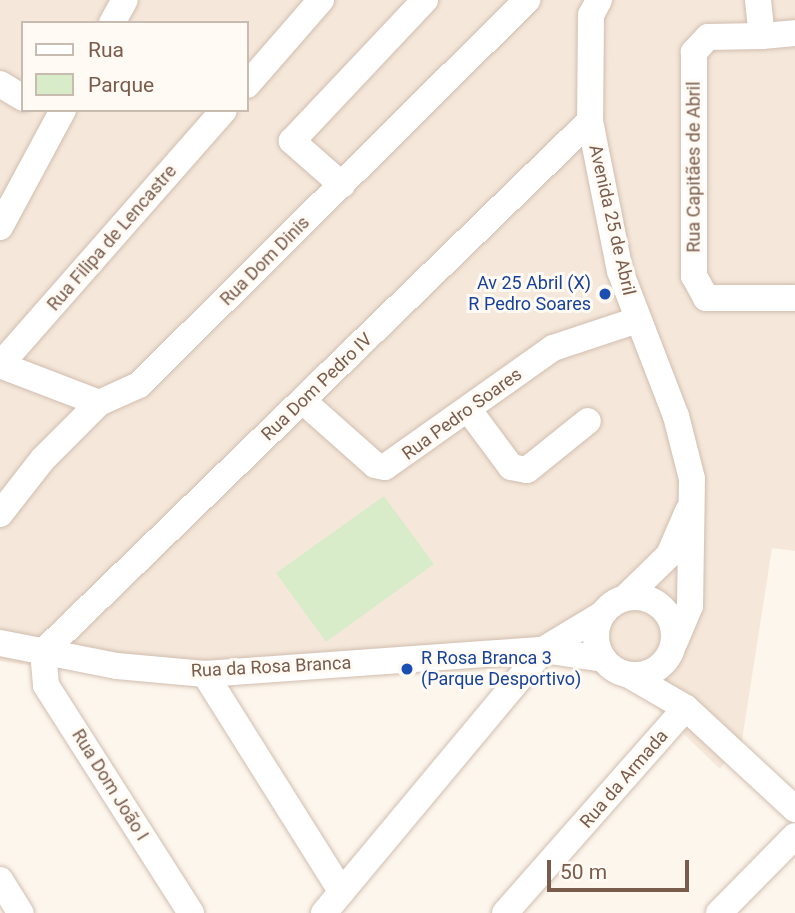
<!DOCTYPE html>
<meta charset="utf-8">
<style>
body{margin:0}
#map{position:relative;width:795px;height:913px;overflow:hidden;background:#fdf6ec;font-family:Roboto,sans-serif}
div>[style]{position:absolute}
.residential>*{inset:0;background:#f5e8da}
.green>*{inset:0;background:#d8ecc9}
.roads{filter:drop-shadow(0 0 2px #d1beb0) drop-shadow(0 0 2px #d1beb0)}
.minor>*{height:26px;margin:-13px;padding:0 13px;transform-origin:13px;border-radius:13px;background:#fff}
.minor>.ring{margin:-13px;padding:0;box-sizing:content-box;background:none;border:26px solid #fff;border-radius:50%}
.dots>*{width:19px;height:19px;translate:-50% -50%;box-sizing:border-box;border:4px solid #fffaf3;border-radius:50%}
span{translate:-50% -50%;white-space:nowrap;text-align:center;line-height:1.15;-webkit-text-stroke:6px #fffaf3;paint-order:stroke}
.street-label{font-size:18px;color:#7a5c4d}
.transit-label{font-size:18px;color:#164399}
.right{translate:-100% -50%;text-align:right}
.left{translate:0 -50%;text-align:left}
.legend{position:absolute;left:21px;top:21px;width:228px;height:91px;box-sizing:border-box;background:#fffaf3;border:2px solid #cabbb1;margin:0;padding:9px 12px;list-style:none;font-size:21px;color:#7a5c4d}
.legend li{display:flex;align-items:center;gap:14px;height:35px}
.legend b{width:35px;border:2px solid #cabbb1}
.scale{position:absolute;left:547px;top:860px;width:142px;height:32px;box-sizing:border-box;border:4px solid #7a5c4d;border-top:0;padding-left:9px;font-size:21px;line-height:24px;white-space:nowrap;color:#7a5c4d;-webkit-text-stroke:5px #fffaf3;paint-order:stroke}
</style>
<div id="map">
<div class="residential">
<div style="clip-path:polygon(evenodd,0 0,795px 0,795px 551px,772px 548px,742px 740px,720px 769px,639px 691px,568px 663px,193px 687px,0 661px,0 0,23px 23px,247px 23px,247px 110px,23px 110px,23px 23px)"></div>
</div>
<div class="green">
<div style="clip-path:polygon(384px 496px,434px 564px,326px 642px,276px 573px)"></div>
</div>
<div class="roads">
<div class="minor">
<div style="left:599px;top:0;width:17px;rotate:118deg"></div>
<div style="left:591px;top:15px;width:106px;rotate:90.5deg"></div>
<div style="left:590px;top:121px;width:153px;rotate:78.7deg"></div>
<div style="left:620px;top:271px;width:155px;rotate:68.9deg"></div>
<div style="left:676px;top:416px;width:65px;rotate:75.7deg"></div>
<div style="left:692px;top:479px;width:127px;rotate:90.9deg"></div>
<div style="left:690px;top:606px;width:39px;rotate:113deg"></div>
<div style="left:758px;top:0;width:36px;rotate:84deg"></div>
<div style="left:762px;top:36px;width:54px;rotate:178.9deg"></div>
<div style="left:708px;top:37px;width:21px;rotate:133deg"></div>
<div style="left:694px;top:52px;width:224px;rotate:90deg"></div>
<div style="left:694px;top:276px;width:25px;rotate:61deg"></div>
<div style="left:706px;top:298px;width:89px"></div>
<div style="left:112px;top:23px;width:26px;rotate:-61deg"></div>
<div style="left:762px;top:36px;width:33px;rotate:-5deg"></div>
<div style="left:0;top:84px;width:27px;rotate:31deg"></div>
<div style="left:247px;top:85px;width:113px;rotate:-49deg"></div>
<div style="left:342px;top:185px;width:67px;rotate:-138.7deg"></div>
<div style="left:292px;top:141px;width:194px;rotate:-46.7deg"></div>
<div style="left:0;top:227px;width:133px;rotate:-61.7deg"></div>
<div style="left:0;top:365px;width:339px;rotate:-48.7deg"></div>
<div style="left:0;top:365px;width:106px;rotate:21deg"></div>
<div style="left:303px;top:401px;width:96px;rotate:41.6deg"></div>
<div style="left:375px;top:465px;width:10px;rotate:11deg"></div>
<div style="left:385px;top:467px;width:206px;rotate:-35.3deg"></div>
<div style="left:553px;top:348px;width:89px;rotate:-18.4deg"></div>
<div style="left:468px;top:409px;width:72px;rotate:53.4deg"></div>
<div style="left:511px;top:467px;width:16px;rotate:11deg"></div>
<div style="left:527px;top:470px;width:78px;rotate:-38.8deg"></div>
<div style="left:0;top:514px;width:70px;rotate:-52deg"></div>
<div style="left:43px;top:459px;width:79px;rotate:-45deg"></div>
<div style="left:99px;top:403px;width:44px;rotate:-24.2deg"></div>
<div style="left:139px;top:385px;width:547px;rotate:-44.78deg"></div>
<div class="ring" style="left:596px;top:597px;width:52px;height:52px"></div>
<div style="left:626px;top:597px;width:60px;rotate:-44.3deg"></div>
<div style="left:669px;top:555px;width:48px;rotate:-66.6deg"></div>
<div style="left:0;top:643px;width:119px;rotate:11.1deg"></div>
<div style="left:117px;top:666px;width:88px;rotate:5.2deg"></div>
<div style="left:205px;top:674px;width:339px;rotate:-4.1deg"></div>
<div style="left:543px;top:650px;width:61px;rotate:8.5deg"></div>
<div style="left:205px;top:674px;width:257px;rotate:57.9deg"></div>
<div style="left:629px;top:675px;width:66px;rotate:30.1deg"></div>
<div style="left:686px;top:708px;width:149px;rotate:42.8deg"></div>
<div style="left:0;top:880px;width:39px;rotate:58deg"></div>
<div style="left:191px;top:913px;width:270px;rotate:-122.5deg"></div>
<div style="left:46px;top:685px;width:33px;rotate:-95deg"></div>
<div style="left:43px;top:652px;width:762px;rotate:-44.15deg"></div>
<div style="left:324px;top:913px;width:342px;rotate:-50.2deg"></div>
<div style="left:543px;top:650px;width:68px;rotate:-31.1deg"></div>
<div style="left:505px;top:913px;width:273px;rotate:-48.6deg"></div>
<div style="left:719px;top:913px;width:108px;rotate:-45.4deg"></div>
</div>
</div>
<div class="dots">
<div style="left:605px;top:294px;background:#1a4fb4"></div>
<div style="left:407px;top:669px;background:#1a4fb4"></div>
</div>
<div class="street-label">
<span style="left:694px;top:167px;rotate:-90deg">Rua Capitães de Abril</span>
<span style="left:612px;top:220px;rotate:77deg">Avenida 25 de Abril</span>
<span style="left:112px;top:238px;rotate:-49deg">Rua Filipa de Lencastre</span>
<span style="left:265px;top:261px;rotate:-45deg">Rua Dom Dinis</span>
<span style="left:317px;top:387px;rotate:-44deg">Rua Dom Pedro IV</span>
<span style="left:462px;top:414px;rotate:-36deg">Rua Pedro Soares</span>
<span style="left:271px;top:667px;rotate:-3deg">Rua da Rosa Branca</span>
<span style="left:624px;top:779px;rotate:-49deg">Rua da Armada</span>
<span style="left:110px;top:785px;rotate:58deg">Rua Dom João I</span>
</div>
<div class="transit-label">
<span class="right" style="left:591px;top:294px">Av 25 Abril (X)<br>R Pedro Soares</span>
<span class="left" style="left:421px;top:669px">R Rosa Branca 3<br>(Parque Desportivo)</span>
</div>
<ul class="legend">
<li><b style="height:9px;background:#fff"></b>Rua</li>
<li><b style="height:19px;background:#d8ecc9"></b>Parque</li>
</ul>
<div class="scale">50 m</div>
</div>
